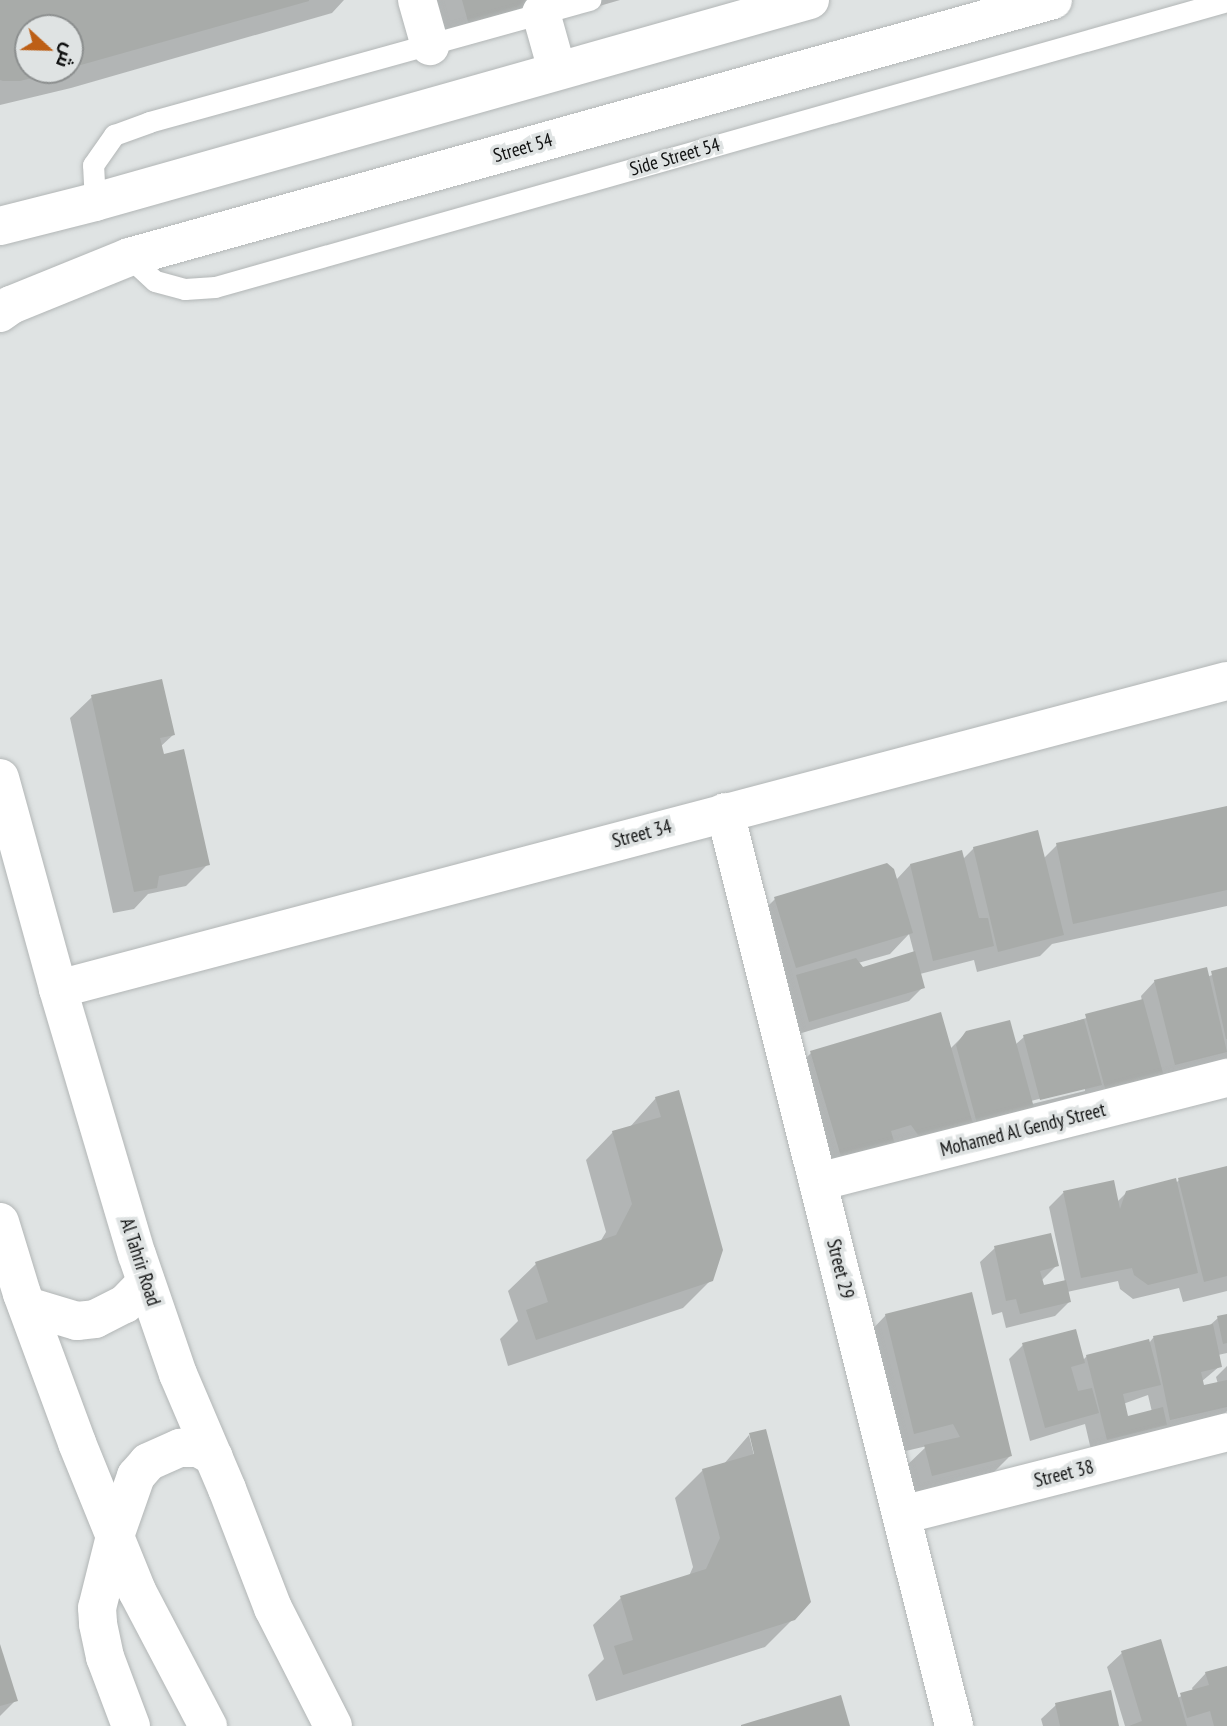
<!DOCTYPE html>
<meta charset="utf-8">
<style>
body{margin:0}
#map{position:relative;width:1227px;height:1726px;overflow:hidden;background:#dfe3e3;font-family:"PT Sans Narrow",Cairo,sans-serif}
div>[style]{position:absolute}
.shadow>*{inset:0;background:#0003}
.building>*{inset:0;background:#a8aba9}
.roads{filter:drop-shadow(0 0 2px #b2b6b6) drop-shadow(0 0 2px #b2b6b6)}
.service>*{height:21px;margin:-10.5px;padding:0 10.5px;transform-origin:10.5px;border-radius:10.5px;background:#fff}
.minor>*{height:38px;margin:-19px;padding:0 19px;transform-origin:19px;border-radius:19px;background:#fff}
.tertiary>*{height:38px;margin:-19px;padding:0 19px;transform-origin:19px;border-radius:19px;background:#fff}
span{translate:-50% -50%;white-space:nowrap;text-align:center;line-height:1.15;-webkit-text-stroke:7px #dfe3e3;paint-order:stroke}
.street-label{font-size:19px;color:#0f1010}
.north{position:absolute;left:14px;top:14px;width:70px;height:70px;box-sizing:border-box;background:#dfe3e3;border:2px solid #8c8f8f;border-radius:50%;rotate:112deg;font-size:19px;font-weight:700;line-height:28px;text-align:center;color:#0f1010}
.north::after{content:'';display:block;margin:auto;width:24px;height:32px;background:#bd5f16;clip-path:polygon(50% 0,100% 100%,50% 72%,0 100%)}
</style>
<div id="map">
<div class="shadow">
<div style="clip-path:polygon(evenodd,0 0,344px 0,332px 13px,71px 88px,0 105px,0 0,28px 28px,70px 28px,70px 70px,28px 70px,28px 28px)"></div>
<div style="clip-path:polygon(427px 0,620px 0,442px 52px)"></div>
<div style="clip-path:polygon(92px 697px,173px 735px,160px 747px,208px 864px,186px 886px,148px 894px,134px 909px,113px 913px,70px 718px)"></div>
<div style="clip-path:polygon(evenodd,1227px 798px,1227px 906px,1052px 944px,1040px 956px,977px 972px,974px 960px,920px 974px,923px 987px,909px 1001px,795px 1035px,783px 991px,790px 984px,774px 989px,754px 920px,775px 899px,896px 880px,910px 865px,963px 859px,974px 848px,1043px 859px,1057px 845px,1227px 808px,1227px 798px,909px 934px,914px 953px,862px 969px,858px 963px,890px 954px,909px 934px)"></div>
<div style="clip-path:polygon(evenodd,1227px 969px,1227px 1061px,821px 1180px,790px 1074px,811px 1053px,950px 1049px,966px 1033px,1015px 1045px,1024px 1037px,1142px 1001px,1141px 996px,1155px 981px,1207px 977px,1227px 969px,1085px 1087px,1085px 1091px,1032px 1104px,1031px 1101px,1085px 1087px)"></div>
<div style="clip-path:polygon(656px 1098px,711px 1280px,683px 1308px,508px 1366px,500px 1339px,518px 1321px,508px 1291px,536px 1264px,600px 1242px,606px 1232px,586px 1160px,613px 1132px,629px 1128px)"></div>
<div style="clip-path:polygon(1227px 1168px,1227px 1291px,1183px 1302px,1179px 1288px,1133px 1299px,1120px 1289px,1118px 1281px,1067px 1292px,1069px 1302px,1055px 1316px,1006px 1328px,1002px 1312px,992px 1315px,980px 1262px,995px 1248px,1057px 1265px,1042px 1280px,1042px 1287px,1065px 1282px,1049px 1207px,1063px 1193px,1117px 1202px,1127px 1192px,1175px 1184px,1179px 1180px)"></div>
<div style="clip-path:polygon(886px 1315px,1010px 1456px,989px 1477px,911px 1496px,904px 1468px,927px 1446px,893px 1454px,865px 1337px)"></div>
<div style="clip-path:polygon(evenodd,1227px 1315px,1227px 1353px,1218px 1355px,1220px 1366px,1201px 1382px,1203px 1387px,1218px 1384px,1216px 1377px,1227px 1366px,1227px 1411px,1219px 1419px,1092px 1454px,1085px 1424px,1030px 1441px,1009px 1359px,1023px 1345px,1083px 1360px,1087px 1356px,1149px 1343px,1153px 1338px,1209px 1326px,1218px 1318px,1227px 1315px,1148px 1395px,1152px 1412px,1126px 1418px,1123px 1404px,1148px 1395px)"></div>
<div style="clip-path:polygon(749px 1435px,794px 1618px,765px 1647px,596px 1701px,588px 1675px,604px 1659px,593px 1625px,621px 1598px,689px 1576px,693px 1567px,675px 1498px,703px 1470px,723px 1465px)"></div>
<div style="clip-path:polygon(0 1648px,16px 1700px,0 1716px)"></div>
<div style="clip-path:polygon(1122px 1653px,1177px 1698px,1193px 1691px,1192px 1688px,1206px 1673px,1227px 1668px,1227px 1726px,1125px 1726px,1107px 1667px)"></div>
<div style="clip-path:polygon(1056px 1705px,1117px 1726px,1043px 1726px,1041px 1719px)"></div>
</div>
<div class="building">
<div style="clip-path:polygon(0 0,309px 0,309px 1px,70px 68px,70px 28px,28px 28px,28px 70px,59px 71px,20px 81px,3px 81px,0 80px)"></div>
<div style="clip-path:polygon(462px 0,554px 0,469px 25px)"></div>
<div style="clip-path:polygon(162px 679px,175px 735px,160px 738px,164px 754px,184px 749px,210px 865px,159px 876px,157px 888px,134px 892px,91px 695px)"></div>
<div style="clip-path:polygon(1227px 806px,1227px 890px,1073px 924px,1056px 843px)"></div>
<div style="clip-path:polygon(1038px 830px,1064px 935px,998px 952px,973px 847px)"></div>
<div style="clip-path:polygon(962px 850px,979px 918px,988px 918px,994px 946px,933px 961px,910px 864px)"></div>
<div style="clip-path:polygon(887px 863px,894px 869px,913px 933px,796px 968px,774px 897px)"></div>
<div style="clip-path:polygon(915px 951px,925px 988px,809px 1022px,796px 975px,856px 958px,863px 967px)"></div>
<div style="clip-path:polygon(1207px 967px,1227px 1052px,1175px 1065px,1154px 980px)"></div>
<div style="clip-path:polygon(1227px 967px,1227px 1039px,1226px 1039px,1211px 971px)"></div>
<div style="clip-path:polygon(1143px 999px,1167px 1088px,1109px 1103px,1085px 1014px)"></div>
<div style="clip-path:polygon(941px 1012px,973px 1124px,921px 1139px,911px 1125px,891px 1131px,895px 1145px,842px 1160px,810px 1051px)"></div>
<div style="clip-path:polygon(1084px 1019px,1102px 1085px,1040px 1100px,1023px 1035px)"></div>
<div style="clip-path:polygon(1010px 1020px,1036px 1115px,979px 1131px,956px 1045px,966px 1031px)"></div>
<div style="clip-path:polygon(679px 1090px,723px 1250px,713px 1281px,536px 1340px,526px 1310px,548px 1302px,535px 1262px,616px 1235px,632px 1204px,612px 1131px,661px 1117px,655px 1097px)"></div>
<div style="clip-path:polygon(1227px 1166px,1227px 1276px,1204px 1282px,1178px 1178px)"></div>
<div style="clip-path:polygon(1176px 1178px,1198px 1273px,1148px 1285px,1134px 1275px,1132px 1268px,1081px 1278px,1063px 1191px,1114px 1180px,1120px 1209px,1126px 1191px)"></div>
<div style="clip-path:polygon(1051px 1233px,1059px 1266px,1040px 1271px,1044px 1285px,1066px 1280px,1071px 1302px,1020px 1314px,1016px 1299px,1006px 1301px,994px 1246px)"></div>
<div style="clip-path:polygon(972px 1292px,1012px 1456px,932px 1476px,924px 1445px,960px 1437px,953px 1424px,914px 1434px,885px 1314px)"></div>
<div style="clip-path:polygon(1227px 1314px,1227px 1343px,1223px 1344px,1217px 1316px)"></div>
<div style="clip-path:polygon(1213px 1324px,1222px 1367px,1201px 1372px,1204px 1385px,1227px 1380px,1227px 1407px,1170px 1420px,1153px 1336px)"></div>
<div style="clip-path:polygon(1076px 1329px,1085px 1363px,1071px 1367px,1078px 1391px,1092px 1388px,1099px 1413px,1045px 1428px,1022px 1343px)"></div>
<div style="clip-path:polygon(1149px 1339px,1161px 1385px,1123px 1394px,1128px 1416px,1163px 1407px,1167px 1425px,1107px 1440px,1086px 1355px)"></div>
<div style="clip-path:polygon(766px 1429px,811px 1602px,795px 1620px,623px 1675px,614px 1646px,633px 1640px,620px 1596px,706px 1569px,720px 1538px,702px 1469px,754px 1454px,749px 1433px)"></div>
<div style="clip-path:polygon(1161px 1639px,1187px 1726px,1129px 1726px,1142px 1721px,1121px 1651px)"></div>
<div style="clip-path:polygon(0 1644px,18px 1701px,0 1706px)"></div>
<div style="clip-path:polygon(1227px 1666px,1227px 1726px,1214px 1726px,1210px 1711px,1187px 1718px,1180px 1693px,1209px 1685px,1205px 1672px)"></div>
<div style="clip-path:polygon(1111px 1690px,1119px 1726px,1060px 1726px,1055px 1703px)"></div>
<div style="clip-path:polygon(841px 1695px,850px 1726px,741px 1726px,741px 1725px)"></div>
</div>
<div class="roads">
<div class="service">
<div style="left:95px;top:202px;width:37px;rotate:-93deg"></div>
<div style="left:93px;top:165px;width:37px;rotate:-55deg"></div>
<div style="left:114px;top:135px;width:37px;rotate:-20deg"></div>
<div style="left:149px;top:122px;width:458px;rotate:-15.5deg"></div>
<div style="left:129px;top:257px;width:35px;rotate:43deg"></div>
<div style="left:155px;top:281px;width:31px;rotate:15deg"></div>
<div style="left:185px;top:289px;width:30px;rotate:-4deg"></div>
<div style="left:215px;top:287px;width:1052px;rotate:-15.78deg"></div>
</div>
<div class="minor">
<div style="left:417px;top:0;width:48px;rotate:74.2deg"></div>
<div style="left:541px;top:13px;width:59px;rotate:74.3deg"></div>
<div style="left:0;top:226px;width:98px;rotate:-14.2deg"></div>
<div style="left:95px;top:202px;width:743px;rotate:-15.78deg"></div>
<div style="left:0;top:313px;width:14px;rotate:-36deg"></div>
<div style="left:11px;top:305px;width:127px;rotate:-22.1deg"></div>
<div style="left:129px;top:257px;width:959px;rotate:-15.54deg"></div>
<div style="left:725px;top:812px;width:942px;rotate:75.93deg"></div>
<div style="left:58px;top:989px;width:1209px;rotate:-14.76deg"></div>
<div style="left:818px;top:1182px;width:422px;rotate:-14.3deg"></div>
<div style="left:902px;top:1515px;width:335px;rotate:-14.3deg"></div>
<div style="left:115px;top:1536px;width:74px;rotate:104deg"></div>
<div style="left:97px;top:1608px;width:16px;rotate:86deg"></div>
<div style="left:98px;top:1624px;width:34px;rotate:78deg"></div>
<div style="left:105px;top:1657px;width:74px;rotate:69.4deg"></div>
</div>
<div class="tertiary">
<div style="left:0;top:778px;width:219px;rotate:74.6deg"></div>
<div style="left:58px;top:989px;width:277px;rotate:73.5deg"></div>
<div style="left:137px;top:1255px;width:126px;rotate:71deg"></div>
<div style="left:178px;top:1374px;width:125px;rotate:66.9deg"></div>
<div style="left:227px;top:1489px;width:128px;rotate:68.9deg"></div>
<div style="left:273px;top:1608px;width:132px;rotate:63deg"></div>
<div style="left:0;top:1222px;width:75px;rotate:73deg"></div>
<div style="left:22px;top:1294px;width:159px;rotate:69.7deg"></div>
<div style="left:77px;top:1443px;width:160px;rotate:67.9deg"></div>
<div style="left:137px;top:1591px;width:153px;rotate:62.3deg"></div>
<div style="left:27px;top:1306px;width:52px;rotate:16.7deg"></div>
<div style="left:77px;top:1321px;width:18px;rotate:-6deg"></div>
<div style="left:95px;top:1319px;width:34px;rotate:-27deg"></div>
<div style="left:125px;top:1304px;width:30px;rotate:-46deg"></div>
<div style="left:115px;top:1536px;width:64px;rotate:-70.7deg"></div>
<div style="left:136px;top:1476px;width:18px;rotate:-49deg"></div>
<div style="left:148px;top:1462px;width:35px;rotate:-24deg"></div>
<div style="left:180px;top:1448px;width:18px"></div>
<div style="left:198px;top:1448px;width:18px;rotate:29deg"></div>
</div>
</div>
<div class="street-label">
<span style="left:523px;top:148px;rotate:-16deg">Street 54</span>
<span style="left:675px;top:157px;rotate:-16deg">Side Street 54</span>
<span style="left:642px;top:834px;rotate:-15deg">Street 34</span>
<span style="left:1023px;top:1130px;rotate:-14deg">Mohamed Al Gendy Street</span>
<span style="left:140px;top:1262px;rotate:72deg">Al Tahrir Road</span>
<span style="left:840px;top:1269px;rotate:76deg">Street 29</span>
<span style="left:1064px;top:1474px;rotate:-14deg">Street 38</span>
</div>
<div class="north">ش</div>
</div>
